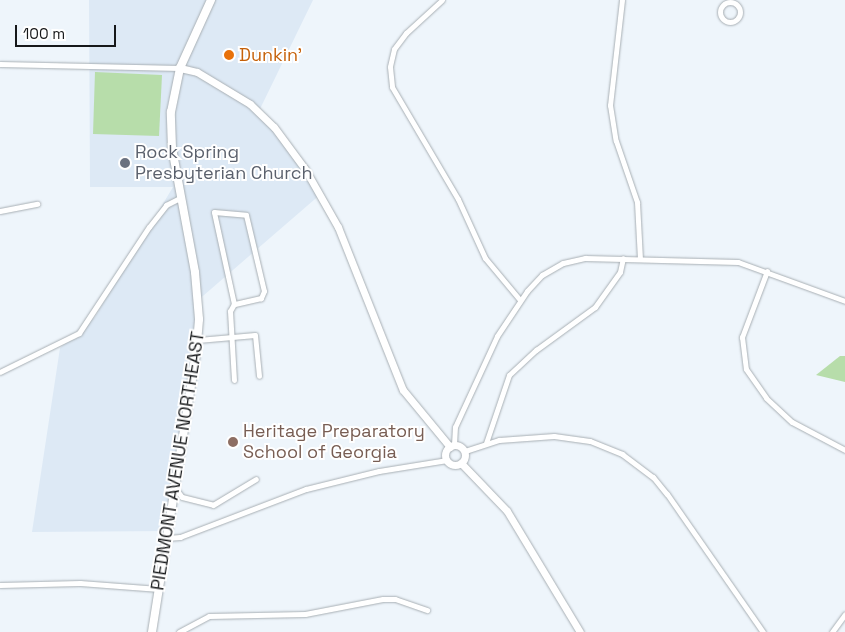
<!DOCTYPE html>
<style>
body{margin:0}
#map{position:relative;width:845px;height:632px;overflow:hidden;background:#eef5fb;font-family:"Space Grotesk",sans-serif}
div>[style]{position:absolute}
.built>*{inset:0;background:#dde9f5}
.green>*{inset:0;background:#b7ddaa}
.roads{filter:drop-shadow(0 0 1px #a8afb4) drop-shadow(0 0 1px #a8afb4)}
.minor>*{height:5px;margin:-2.5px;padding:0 2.5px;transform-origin:2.5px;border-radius:2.5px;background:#fff}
.minor>.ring{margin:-2.5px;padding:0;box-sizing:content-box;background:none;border:5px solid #fff;border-radius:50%}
.tertiary>*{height:7px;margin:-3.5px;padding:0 3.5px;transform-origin:3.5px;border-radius:3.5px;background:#fff}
.tertiary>.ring{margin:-3.5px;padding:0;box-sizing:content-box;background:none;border:7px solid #fff;border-radius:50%}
.secondary>*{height:8px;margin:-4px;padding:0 4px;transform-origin:4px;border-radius:4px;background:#fff}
.dots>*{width:14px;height:14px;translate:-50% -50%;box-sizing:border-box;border:2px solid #fff;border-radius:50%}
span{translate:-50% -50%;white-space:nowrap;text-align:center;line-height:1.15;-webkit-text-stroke:4px #fff;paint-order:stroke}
.food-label{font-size:18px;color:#c56008}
.left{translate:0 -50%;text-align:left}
.worship-label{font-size:18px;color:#5b616d}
.education-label{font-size:18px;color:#785e54}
.street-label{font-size:18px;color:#16181a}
.scale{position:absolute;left:15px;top:25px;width:101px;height:22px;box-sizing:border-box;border:2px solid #16181a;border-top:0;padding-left:6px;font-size:15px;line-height:18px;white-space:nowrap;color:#16181a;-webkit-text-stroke:4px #fff;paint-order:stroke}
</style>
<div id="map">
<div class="built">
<div style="clip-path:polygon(89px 0,313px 0,259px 111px,322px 193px,196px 302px,196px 368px,169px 531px,32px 532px,60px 348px,95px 317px,173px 187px,90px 187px)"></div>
</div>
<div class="green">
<div style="clip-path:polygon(95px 72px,162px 75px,159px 136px,93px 134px)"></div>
<div style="clip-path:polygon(840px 356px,845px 356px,845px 382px,816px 375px)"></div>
</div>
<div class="roads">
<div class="minor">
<div style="left:442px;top:0;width:49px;rotate:137.5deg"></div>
<div style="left:406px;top:33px;width:20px;rotate:127deg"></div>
<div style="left:394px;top:49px;width:18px;rotate:103deg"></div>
<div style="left:390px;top:67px;width:20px;rotate:84deg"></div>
<div style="left:392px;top:87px;width:130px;rotate:59.5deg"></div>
<div style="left:458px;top:199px;width:65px;rotate:65.4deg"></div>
<div style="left:485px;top:258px;width:55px;rotate:50.2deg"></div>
<div style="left:622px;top:0;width:106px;rotate:96.5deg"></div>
<div style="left:610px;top:105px;width:36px;rotate:81deg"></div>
<div style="left:616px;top:141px;width:65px;rotate:71deg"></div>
<div style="left:637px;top:202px;width:57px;rotate:87deg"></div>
<div class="ring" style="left:720px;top:2px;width:15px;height:15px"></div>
<div style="left:0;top:64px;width:180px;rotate:1.3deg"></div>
<div style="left:0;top:211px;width:38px;rotate:-11deg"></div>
<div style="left:214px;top:212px;width:32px;rotate:5deg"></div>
<div style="left:246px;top:215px;width:78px;rotate:76.7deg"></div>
<div style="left:264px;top:291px;width:8px;rotate:113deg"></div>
<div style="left:261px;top:298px;width:28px;rotate:167deg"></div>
<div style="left:234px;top:304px;width:94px;rotate:-102.3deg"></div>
<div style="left:767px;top:271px;width:71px;rotate:110.7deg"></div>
<div style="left:742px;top:337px;width:32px;rotate:83deg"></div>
<div style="left:746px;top:369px;width:35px;rotate:55deg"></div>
<div style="left:766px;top:398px;width:35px;rotate:43deg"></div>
<div style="left:792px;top:422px;width:60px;rotate:27.8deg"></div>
<div style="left:234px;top:304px;width:8px;rotate:120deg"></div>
<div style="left:230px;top:311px;width:69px;rotate:86.7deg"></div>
<div style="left:198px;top:340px;width:57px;rotate:-5deg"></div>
<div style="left:255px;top:335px;width:41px;rotate:84.4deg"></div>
<div style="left:0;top:372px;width:88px;rotate:-26.3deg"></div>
<div style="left:79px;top:333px;width:127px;rotate:-56.6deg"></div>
<div style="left:149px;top:227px;width:28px;rotate:-52deg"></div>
<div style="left:166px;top:205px;width:16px;rotate:-27deg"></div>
<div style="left:486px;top:443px;width:72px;rotate:-71.3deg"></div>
<div style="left:509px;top:375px;width:37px;rotate:-43deg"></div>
<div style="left:536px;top:350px;width:73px;rotate:-36.1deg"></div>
<div style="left:595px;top:307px;width:43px;rotate:-54.5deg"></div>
<div style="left:620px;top:272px;width:14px;rotate:-78deg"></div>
<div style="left:454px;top:445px;width:18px;rotate:-87deg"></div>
<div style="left:455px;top:427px;width:100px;rotate:-65.2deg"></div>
<div style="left:497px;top:336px;width:54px;rotate:-56.3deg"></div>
<div style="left:527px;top:291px;width:22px;rotate:-47deg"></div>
<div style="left:542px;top:275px;width:24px;rotate:-30deg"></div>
<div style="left:563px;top:263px;width:23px;rotate:-13deg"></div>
<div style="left:585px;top:258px;width:153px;rotate:1.5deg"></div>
<div style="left:738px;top:262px;width:114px;rotate:20deg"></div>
<div style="left:465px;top:451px;width:36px;rotate:-18deg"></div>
<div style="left:499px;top:440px;width:55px;rotate:-4.2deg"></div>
<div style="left:554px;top:436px;width:36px;rotate:8deg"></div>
<div style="left:590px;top:441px;width:35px;rotate:22deg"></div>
<div style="left:622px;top:454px;width:39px;rotate:37deg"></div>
<div style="left:653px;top:477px;width:22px;rotate:51deg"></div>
<div style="left:667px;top:494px;width:168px;rotate:55.2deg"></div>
<div style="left:175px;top:488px;width:11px;rotate:52deg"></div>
<div style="left:182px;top:497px;width:32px;rotate:14deg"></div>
<div style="left:213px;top:505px;width:50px;rotate:-31.2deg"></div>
<div style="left:167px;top:538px;width:13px;rotate:-4deg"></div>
<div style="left:180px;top:537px;width:135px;rotate:-20.9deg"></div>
<div style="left:306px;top:489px;width:75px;rotate:-13.9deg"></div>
<div style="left:379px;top:471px;width:69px;rotate:-9.2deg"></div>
<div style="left:0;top:585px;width:80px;rotate:-1.4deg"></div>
<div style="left:80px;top:583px;width:79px;rotate:4.3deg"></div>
<div style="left:179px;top:632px;width:34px;rotate:-28deg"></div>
<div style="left:209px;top:616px;width:96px;rotate:-1.2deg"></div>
<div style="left:305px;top:614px;width:79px;rotate:-10.9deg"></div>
<div style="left:383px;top:599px;width:12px"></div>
<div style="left:395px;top:599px;width:34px;rotate:19deg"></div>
<div style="left:832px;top:632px;width:22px;rotate:-54deg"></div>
</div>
<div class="tertiary">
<div style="left:180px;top:68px;width:17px;rotate:13deg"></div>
<div style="left:197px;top:72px;width:62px;rotate:31.1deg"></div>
<div style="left:250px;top:104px;width:33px;rotate:44deg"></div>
<div style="left:274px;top:127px;width:52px;rotate:53.6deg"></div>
<div style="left:305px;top:169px;width:67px;rotate:60.4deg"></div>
<div style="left:338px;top:227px;width:175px;rotate:68.3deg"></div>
<div style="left:403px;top:390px;width:74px;rotate:50.5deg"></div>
<div class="ring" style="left:445px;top:445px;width:13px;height:13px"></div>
<div style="left:461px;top:463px;width:66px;rotate:46.2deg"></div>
<div style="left:507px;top:511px;width:141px;rotate:58.9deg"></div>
</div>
<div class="secondary">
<div style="left:152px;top:632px;width:281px;rotate:-81deg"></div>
<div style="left:196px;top:354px;width:35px;rotate:-85deg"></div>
<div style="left:199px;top:319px;width:47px;rotate:-94.9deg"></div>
<div style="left:195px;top:272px;width:126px;rotate:-100.5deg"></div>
<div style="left:172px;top:148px;width:36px;rotate:-92deg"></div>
<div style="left:171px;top:112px;width:45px;rotate:-78.4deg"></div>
<div style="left:180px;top:68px;width:75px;rotate:-65.5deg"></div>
</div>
</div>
<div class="dots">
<div style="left:229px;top:55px;background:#e8710a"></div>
<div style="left:125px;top:163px;background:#6b7280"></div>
<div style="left:233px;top:442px;background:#8d6e63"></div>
</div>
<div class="food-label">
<span class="left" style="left:239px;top:55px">Dunkin'</span>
</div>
<div class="worship-label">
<span class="left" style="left:135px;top:163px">Rock Spring<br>Presbyterian Church</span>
</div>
<div class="education-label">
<span class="left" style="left:243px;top:442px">Heritage Preparatory<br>School of Georgia</span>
</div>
<div class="street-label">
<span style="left:178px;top:461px;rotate:-81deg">PIEDMONT AVENUE NORTHEAST</span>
</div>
<div class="scale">100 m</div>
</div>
